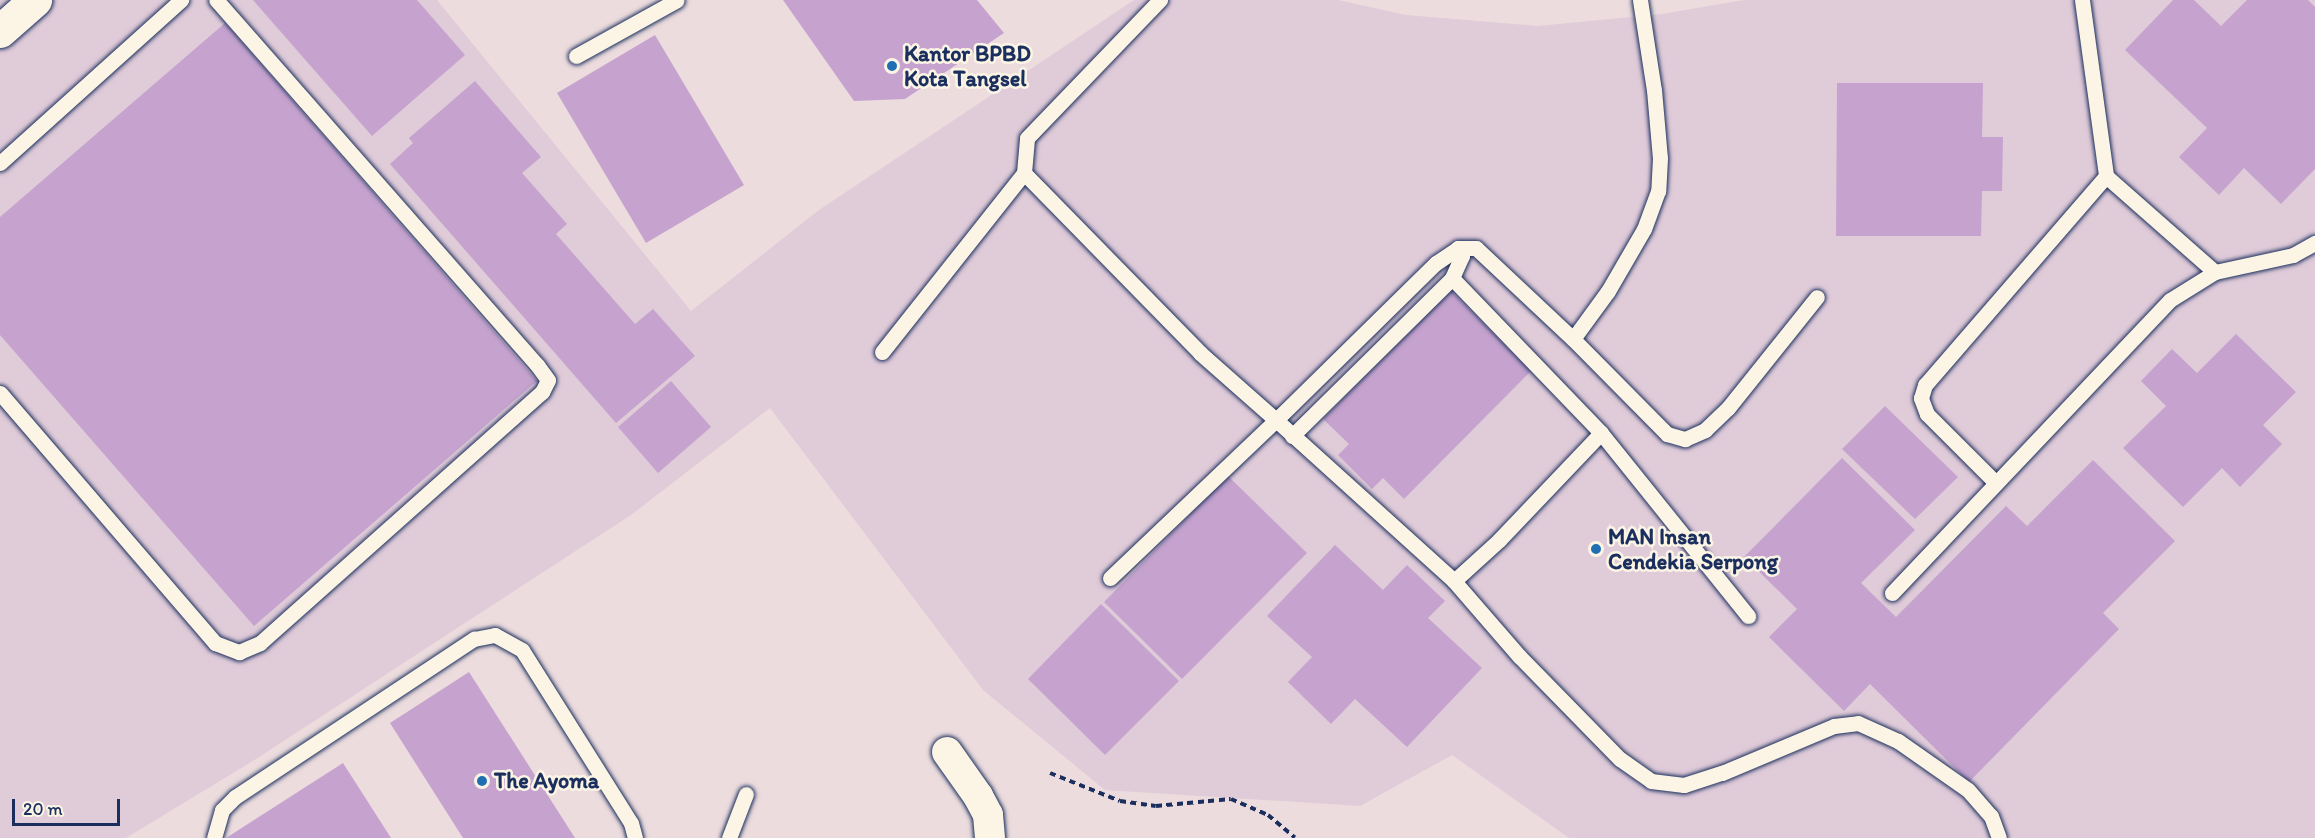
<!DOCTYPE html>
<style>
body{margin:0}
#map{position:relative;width:2315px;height:838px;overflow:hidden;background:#ecdcde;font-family:Itim,sans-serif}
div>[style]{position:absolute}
.built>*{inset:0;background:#e0cbd9}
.building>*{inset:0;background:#c5a3ce}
.path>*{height:4px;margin-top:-2px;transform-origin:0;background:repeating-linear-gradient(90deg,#1b2f5e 0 6px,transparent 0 10.5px)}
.roads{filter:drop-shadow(0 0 2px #1b2f5e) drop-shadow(0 0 2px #1b2f5e)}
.service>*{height:15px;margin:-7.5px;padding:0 7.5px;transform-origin:7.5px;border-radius:7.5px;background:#fcf5e5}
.minor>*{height:30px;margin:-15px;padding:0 15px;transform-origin:15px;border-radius:15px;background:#fcf5e5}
.secondary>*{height:33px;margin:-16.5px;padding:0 16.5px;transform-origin:16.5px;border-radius:16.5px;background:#fcf5e5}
.dots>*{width:16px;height:16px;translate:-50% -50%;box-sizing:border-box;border:3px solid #fcf5e5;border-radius:50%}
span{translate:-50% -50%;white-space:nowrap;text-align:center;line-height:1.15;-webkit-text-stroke:5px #fcf5e5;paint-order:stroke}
.poi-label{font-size:22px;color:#1b2f5e;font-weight:700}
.left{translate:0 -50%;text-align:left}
.scale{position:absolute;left:12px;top:799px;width:108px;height:27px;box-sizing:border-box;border:3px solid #1b2f5e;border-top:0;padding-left:8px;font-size:18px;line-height:21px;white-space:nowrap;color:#1b2f5e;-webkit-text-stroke:4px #fcf5e5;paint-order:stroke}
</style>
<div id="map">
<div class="built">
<div style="clip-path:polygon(0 0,437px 0,691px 311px,819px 210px,1134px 0,1338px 0,1406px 15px,1538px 26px,1662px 14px,1744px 0,2315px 0,2315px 838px,1569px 838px,1452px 755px,1360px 806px,1105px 790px,983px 690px,770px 408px,631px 515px,256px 759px,126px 838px,0 838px)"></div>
</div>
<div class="building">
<div style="clip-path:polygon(253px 0,417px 0,465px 55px,372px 136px)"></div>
<div style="clip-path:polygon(783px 0,977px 0,1004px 33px,905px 99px,854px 101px)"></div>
<div style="clip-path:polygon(2173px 0,2194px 0,2221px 26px,2247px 0,2308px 0,2315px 7px,2315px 169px,2281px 204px,2244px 168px,2219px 195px,2179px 157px,2207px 128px,2125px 50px)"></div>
<div style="clip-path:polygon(225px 23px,537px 381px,254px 626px,0 335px,0 217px)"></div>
<div style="clip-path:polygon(655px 35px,744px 185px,646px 243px,557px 93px)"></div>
<div style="clip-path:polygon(475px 81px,541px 157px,522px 173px,567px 224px,556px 234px,635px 324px,653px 309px,695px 356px,616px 423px,390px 164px,413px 143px,409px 138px)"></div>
<div style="clip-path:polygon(1837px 83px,1983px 83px,1982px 137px,2003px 137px,2002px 191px,1982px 191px,1981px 236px,1836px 236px)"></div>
<div style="clip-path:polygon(1451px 291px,1531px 371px,1404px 499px,1383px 478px,1372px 489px,1338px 455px,1349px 444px,1323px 419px)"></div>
<div style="clip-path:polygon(2236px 334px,2296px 392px,2263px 425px,2282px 444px,2240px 487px,2222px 468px,2183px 507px,2123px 448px,2166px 406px,2141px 381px,2172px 349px,2197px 373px)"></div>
<div style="clip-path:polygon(671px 381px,711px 427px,658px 473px,618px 427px)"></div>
<div style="clip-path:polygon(1885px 406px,1958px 477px,1915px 519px,1842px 449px)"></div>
<div style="clip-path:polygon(1842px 458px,1915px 530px,1861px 583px,1896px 617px,2006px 506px,2027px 526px,2093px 460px,2175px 541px,2103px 613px,2119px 629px,1969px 782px,1870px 684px,1844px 711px,1769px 637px,1797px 609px,1744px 557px)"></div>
<div style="clip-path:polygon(1228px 476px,1307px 553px,1182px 679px,1104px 602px)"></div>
<div style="clip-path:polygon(1335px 545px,1383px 590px,1407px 565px,1445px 601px,1428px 618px,1482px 668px,1407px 747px,1355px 699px,1331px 724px,1288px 682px,1312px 657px,1267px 616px)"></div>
<div style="clip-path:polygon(1101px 604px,1179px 681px,1105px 755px,1028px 679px)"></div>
<div style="clip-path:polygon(469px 672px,575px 838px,463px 838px,390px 723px)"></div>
<div style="clip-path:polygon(343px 763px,391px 838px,226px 838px)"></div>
</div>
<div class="path">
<div style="left:1050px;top:773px;width:75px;rotate:21.8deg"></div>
<div style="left:1120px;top:801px;width:36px;rotate:8deg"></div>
<div style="left:1156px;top:806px;width:75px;rotate:-5.3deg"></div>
<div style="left:1231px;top:799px;width:40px;rotate:23.4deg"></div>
<div style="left:1268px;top:815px;width:35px;rotate:40deg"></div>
</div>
<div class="roads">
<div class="service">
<div style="left:1640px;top:0;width:91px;rotate:81.2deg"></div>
<div style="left:1654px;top:90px;width:68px;rotate:85deg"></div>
<div style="left:1660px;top:158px;width:33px;rotate:93deg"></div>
<div style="left:1658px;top:191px;width:40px;rotate:110.2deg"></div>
<div style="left:1644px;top:229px;width:72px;rotate:120.1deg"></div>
<div style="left:1608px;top:291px;width:59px;rotate:126.1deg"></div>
<div style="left:1573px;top:339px;width:134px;rotate:45.3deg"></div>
<div style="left:1667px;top:434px;width:19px;rotate:16deg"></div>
<div style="left:1685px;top:439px;width:22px;rotate:-24deg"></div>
<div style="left:1705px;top:430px;width:32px;rotate:-44deg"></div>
<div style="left:1728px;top:408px;width:142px;rotate:-51.3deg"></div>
<div style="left:2082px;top:0;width:178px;rotate:82.2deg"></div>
<div style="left:2106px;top:176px;width:145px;rotate:41.4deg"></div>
<div style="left:576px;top:56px;width:115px;rotate:-29deg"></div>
<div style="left:0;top:163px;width:244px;rotate:-42deg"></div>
<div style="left:1024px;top:173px;width:252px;rotate:45.6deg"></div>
<div style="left:1200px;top:353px;width:101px;rotate:41.4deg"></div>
<div style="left:1276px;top:420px;width:224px;rotate:-44.5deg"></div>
<div style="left:1436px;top:263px;width:27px;rotate:-34deg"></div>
<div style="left:1458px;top:248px;width:18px"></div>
<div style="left:1476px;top:248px;width:133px;rotate:43.2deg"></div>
<div style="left:1452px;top:278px;width:215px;rotate:46.1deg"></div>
<div style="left:1601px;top:433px;width:235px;rotate:51.2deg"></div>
<div style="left:882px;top:352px;width:228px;rotate:-51.6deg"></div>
<div style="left:1024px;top:173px;width:35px;rotate:-85deg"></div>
<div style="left:1027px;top:138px;width:192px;rotate:-46.1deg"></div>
<div style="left:0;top:393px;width:330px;rotate:49.3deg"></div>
<div style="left:215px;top:643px;width:26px;rotate:21deg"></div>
<div style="left:239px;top:652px;width:23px;rotate:-23deg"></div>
<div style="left:260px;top:643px;width:378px;rotate:-41.7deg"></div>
<div style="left:542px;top:392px;width:13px;rotate:-63deg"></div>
<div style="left:548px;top:380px;width:19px;rotate:-126deg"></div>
<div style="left:537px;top:365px;width:486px;rotate:-131.3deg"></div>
<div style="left:1292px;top:436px;width:225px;rotate:-44.6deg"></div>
<div style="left:1452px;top:278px;width:24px;rotate:-66deg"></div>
<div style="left:1462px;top:256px;width:9px;rotate:-117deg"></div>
<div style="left:1996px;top:483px;width:98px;rotate:-135deg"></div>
<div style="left:1927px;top:414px;width:17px;rotate:-111deg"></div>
<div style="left:1921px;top:398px;width:14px;rotate:-73deg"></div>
<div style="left:1925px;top:385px;width:276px;rotate:-49.1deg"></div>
<div style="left:1110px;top:578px;width:229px;rotate:-43.6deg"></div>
<div style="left:1276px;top:420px;width:240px;rotate:42.1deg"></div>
<div style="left:1454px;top:581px;width:61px;rotate:-42.3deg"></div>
<div style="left:1499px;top:540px;width:148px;rotate:-46.4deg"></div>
<div style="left:1454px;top:581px;width:99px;rotate:49.1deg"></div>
<div style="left:1519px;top:656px;width:144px;rotate:45.6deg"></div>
<div style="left:1620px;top:759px;width:38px;rotate:35deg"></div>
<div style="left:1651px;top:781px;width:33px;rotate:7deg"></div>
<div style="left:1684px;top:785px;width:40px;rotate:-18deg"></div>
<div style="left:1722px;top:773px;width:121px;rotate:-22.8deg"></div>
<div style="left:1834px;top:726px;width:24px;rotate:-7deg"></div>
<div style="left:1858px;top:723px;width:44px;rotate:24.2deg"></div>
<div style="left:1898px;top:741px;width:85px;rotate:35deg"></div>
<div style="left:1968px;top:790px;width:35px;rotate:49deg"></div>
<div style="left:1991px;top:816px;width:23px;rotate:70deg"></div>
<div style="left:1892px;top:593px;width:404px;rotate:-46.5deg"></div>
<div style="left:2170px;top:300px;width:53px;rotate:-31.9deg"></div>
<div style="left:2215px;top:272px;width:80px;rotate:-12.3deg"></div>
<div style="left:2293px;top:255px;width:25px;rotate:-29deg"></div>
<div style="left:214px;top:838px;width:29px;rotate:-74deg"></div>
<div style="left:222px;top:810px;width:18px;rotate:-45deg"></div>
<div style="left:235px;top:797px;width:287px;rotate:-33.5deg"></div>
<div style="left:474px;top:639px;width:21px;rotate:-11deg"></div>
<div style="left:495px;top:635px;width:31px;rotate:29deg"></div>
<div style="left:522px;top:650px;width:204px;rotate:57.8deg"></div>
<div style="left:631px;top:823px;width:16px;rotate:75deg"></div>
<div style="left:729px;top:838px;width:47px;rotate:-68.9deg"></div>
</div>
<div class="minor">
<div style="left:947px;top:752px;width:54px;rotate:54.8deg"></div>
<div style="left:978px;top:796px;width:21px;rotate:62deg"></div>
<div style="left:988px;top:815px;width:23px;rotate:85deg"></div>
</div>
<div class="secondary">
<div style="left:0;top:31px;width:47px;rotate:-41.5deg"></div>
</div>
</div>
<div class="dots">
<div style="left:892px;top:66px;background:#1f6fb2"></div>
<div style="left:1596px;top:549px;background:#1f6fb2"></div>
<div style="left:482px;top:781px;background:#1f6fb2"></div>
</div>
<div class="poi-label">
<span class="left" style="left:904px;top:66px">Kantor BPBD<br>Kota Tangsel</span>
<span class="left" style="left:1608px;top:549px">MAN Insan<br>Cendekia Serpong</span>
<span class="left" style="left:494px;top:781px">The Ayoma</span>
</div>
<div class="scale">20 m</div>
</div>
